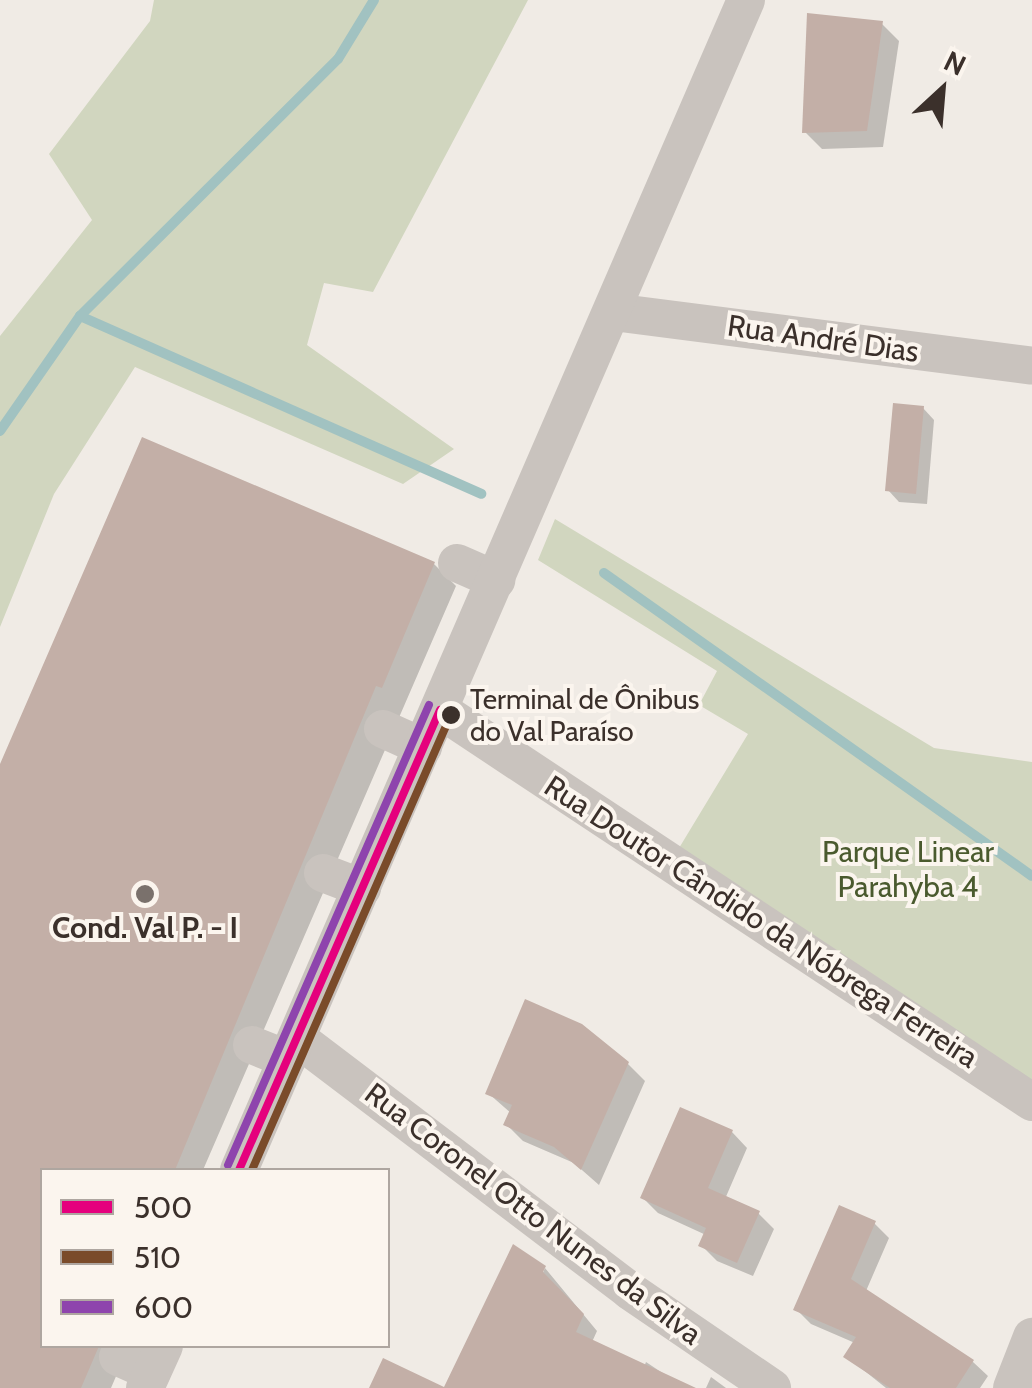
<!DOCTYPE html>
<meta charset="utf-8">
<style>
body{margin:0}
#map{position:relative;width:1032px;height:1388px;overflow:hidden;background:#f0ebe5;font-family:Cabin,sans-serif}
div>[style]{position:absolute}
.green>*{inset:0;background:#d1d6bf}
.shadow>*{inset:0;background:#0003}
.stream>*{height:10px;margin:-5px;padding:0 5px;transform-origin:5px;border-radius:5px;background:#a1c2c1}
.building>*{inset:0;background:#c3afa7}
.street>*{height:38px;margin:-19px;padding:0 19px;transform-origin:19px;border-radius:19px;background:#c9c3be}
.bus-1>*{height:8px;margin:-4px;padding:0 4px;transform-origin:4px;border-radius:4px;background:#e5007d}
.bus-2>*{height:8px;margin:-4px;padding:0 4px;transform-origin:4px;border-radius:4px;background:#7a4b2a}
.bus-3>*{height:8px;margin:-4px;padding:0 4px;transform-origin:4px;border-radius:4px;background:#8e44ad}
.dots>*{width:28px;height:28px;translate:-50% -50%;box-sizing:border-box;border:5px solid #fbf5ee;border-radius:50%}
span{translate:-50% -50%;white-space:nowrap;text-align:center;line-height:1.15;-webkit-text-stroke:8px #fbf5ee;paint-order:stroke}
.bus-label{font-size:28px;color:#3b302b}
.left{translate:0 -50%;text-align:left}
.street-label{font-size:30px;color:#3b302b}
.park-label{font-size:30px;color:#4a5a2e}
.poi-label{font-size:30px;color:#3b302b;font-weight:700}
.legend{position:absolute;left:40px;top:1168px;width:350px;height:180px;box-sizing:border-box;background:#fbf5ee;border:2px solid #aea6a0;margin:0;padding:12px 18px;list-style:none;font-size:30px;color:#3b302b}
.legend li{display:flex;align-items:center;gap:20px;height:50px}
.legend b{width:50px;border:2px solid #aea6a0}
.north{position:absolute;left:892px;top:40px;width:100px;height:100px;-webkit-text-stroke:8px #fbf5ee;paint-order:stroke;rotate:26deg;font-size:28px;font-weight:700;line-height:40px;text-align:center;color:#3b302b}
.north::after{content:'';display:block;margin:auto;width:35px;height:45px;background:#3b302b;clip-path:polygon(50% 0,100% 100%,50% 72%,0 100%)}
</style>
<div id="map">
<div class="green">
<div style="clip-path:polygon(154px 0,528px 0,373px 292px,324px 283px,307px 345px,454px 449px,403px 484px,135px 367px,54px 494px,0 627px,0 336px,92px 220px,49px 154px,150px 21px)"></div>
<div style="clip-path:polygon(555px 519px,934px 748px,1032px 762px,1032px 1102px,670px 863px,748px 734px,699px 705px,717px 671px,538px 560px)"></div>
</div>
<div class="shadow">
<div style="clip-path:polygon(882px 24px,899px 41px,883px 147px,822px 149px,805px 132px)"></div>
<div style="clip-path:polygon(923px 408px,934px 420px,927px 504px,899px 502px,888px 490px)"></div>
<div style="clip-path:polygon(434px 564px,456px 586px,203px 1170px,42px 1170px,42px 1346px,129px 1346px,111px 1388px,0 1388px,0 775px)"></div>
<div style="clip-path:polygon(628px 1064px,645px 1081px,599px 1185px,574px 1163px,523px 1141px,506px 1124px,511px 1113px,488px 1093px)"></div>
<div style="clip-path:polygon(682px 1110px,732px 1132px,747px 1148px,725px 1199px,758px 1213px,774px 1229px,753px 1276px,717px 1261px,701px 1245px,706px 1235px,658px 1213px,643px 1198px)"></div>
<div style="clip-path:polygon(874px 1223px,889px 1238px,866px 1291px,973px 1362px,988px 1376px,980px 1388px,886px 1388px,846px 1356px,855px 1343px,811px 1324px,796px 1309px)"></div>
<div style="clip-path:polygon(545px 1268px,597px 1331px,592px 1342px,644px 1367px,646px 1362px,685px 1388px,493px 1388px)"></div>
<div style="clip-path:polygon(711px 1377px,726px 1388px,706px 1388px)"></div>
</div>
<div class="stream">
<div style="left:80px;top:316px;width:439px;rotate:23.9deg"></div>
<div style="left:0;top:431px;width:140px;rotate:-55.2deg"></div>
<div style="left:80px;top:316px;width:364px;rotate:-44.9deg"></div>
<div style="left:338px;top:59px;width:69px;rotate:-58.6deg"></div>
<div style="left:604px;top:573px;width:524px;rotate:35.3deg"></div>
</div>
<div class="building">
<div style="clip-path:polygon(807px 13px,883px 21px,867px 131px,802px 133px)"></div>
<div style="clip-path:polygon(893px 403px,924px 406px,916px 494px,885px 491px)"></div>
<div style="clip-path:polygon(142px 437px,435px 562px,382px 688px,376px 686px,175px 1170px,42px 1170px,42px 1346px,99px 1346px,81px 1388px,0 1388px,0 764px)"></div>
<div style="clip-path:polygon(525px 999px,582px 1024px,629px 1062px,581px 1170px,554px 1147px,503px 1125px,512px 1105px,485px 1094px)"></div>
<div style="clip-path:polygon(680px 1107px,733px 1130px,708px 1188px,760px 1211px,737px 1263px,698px 1246px,706px 1228px,640px 1198px)"></div>
<div style="clip-path:polygon(839px 1205px,876px 1221px,851px 1279px,974px 1360px,956px 1388px,890px 1388px,843px 1357px,856px 1337px,793px 1310px)"></div>
<div style="clip-path:polygon(513px 1244px,546px 1266px,543px 1272px,584px 1314px,576px 1332px,696px 1388px,369px 1388px,383px 1358px,444px 1387px)"></div>
</div>
<div class="street">
<div style="left:613px;top:312px;width:422px;rotate:7.3deg"></div>
<div style="left:457px;top:563px;width:43px;rotate:23.6deg"></div>
<div style="left:440px;top:710px;width:710px;rotate:33.51deg"></div>
<div style="left:383px;top:729px;width:44px;rotate:24.2deg"></div>
<div style="left:323px;top:873px;width:42px;rotate:21deg"></div>
<div style="left:297px;top:1038px;width:418px;rotate:37.2deg"></div>
<div style="left:630px;top:1291px;width:172px;rotate:34.3deg"></div>
<div style="left:252px;top:1045px;width:38px;rotate:22deg"></div>
<div style="left:239px;top:1170px;width:1275px;rotate:-66.57deg"></div>
<div style="left:118px;top:1357px;width:37px;rotate:24deg"></div>
<div style="left:145px;top:1388px;width:46px;rotate:-65.7deg"></div>
<div style="left:1012px;top:1388px;width:55px;rotate:-68.6deg"></div>
</div>
<div class="bus-1">
<div style="left:239px;top:1170px;width:502px;rotate:-66.4deg"></div>
</div>
<div class="bus-2">
<div style="left:252px;top:1170px;width:497px;rotate:-66.4deg"></div>
</div>
<div class="bus-3">
<div style="left:228px;top:1165px;width:502px;rotate:-66.4deg"></div>
</div>
<div class="dots">
<div style="left:451px;top:715px;background:#3b302b"></div>
<div style="left:145px;top:894px;background:#7a716c"></div>
</div>
<div class="bus-label">
<span class="left" style="left:470px;top:715px">Terminal de Ônibus<br>do Val Paraíso</span>
</div>
<div class="street-label">
<span style="left:823px;top:339px;rotate:8deg">Rua André Dias</span>
<span style="left:761px;top:922px;rotate:33deg">Rua Doutor Cândido da Nóbrega Ferreira</span>
<span style="left:533px;top:1214px;rotate:37deg">Rua Coronel Otto Nunes da Silva</span>
</div>
<div class="park-label">
<span style="left:908px;top:869px">Parque Linear<br>Parahyba 4</span>
</div>
<div class="poi-label">
<span style="left:145px;top:928px">Cond. Val P. - I</span>
</div>
<ul class="legend">
<li><b style="height:12px;background:#e5007d"></b>500</li>
<li><b style="height:12px;background:#7a4b2a"></b>510</li>
<li><b style="height:12px;background:#8e44ad"></b>600</li>
</ul>
<div class="north">N</div>
</div>
